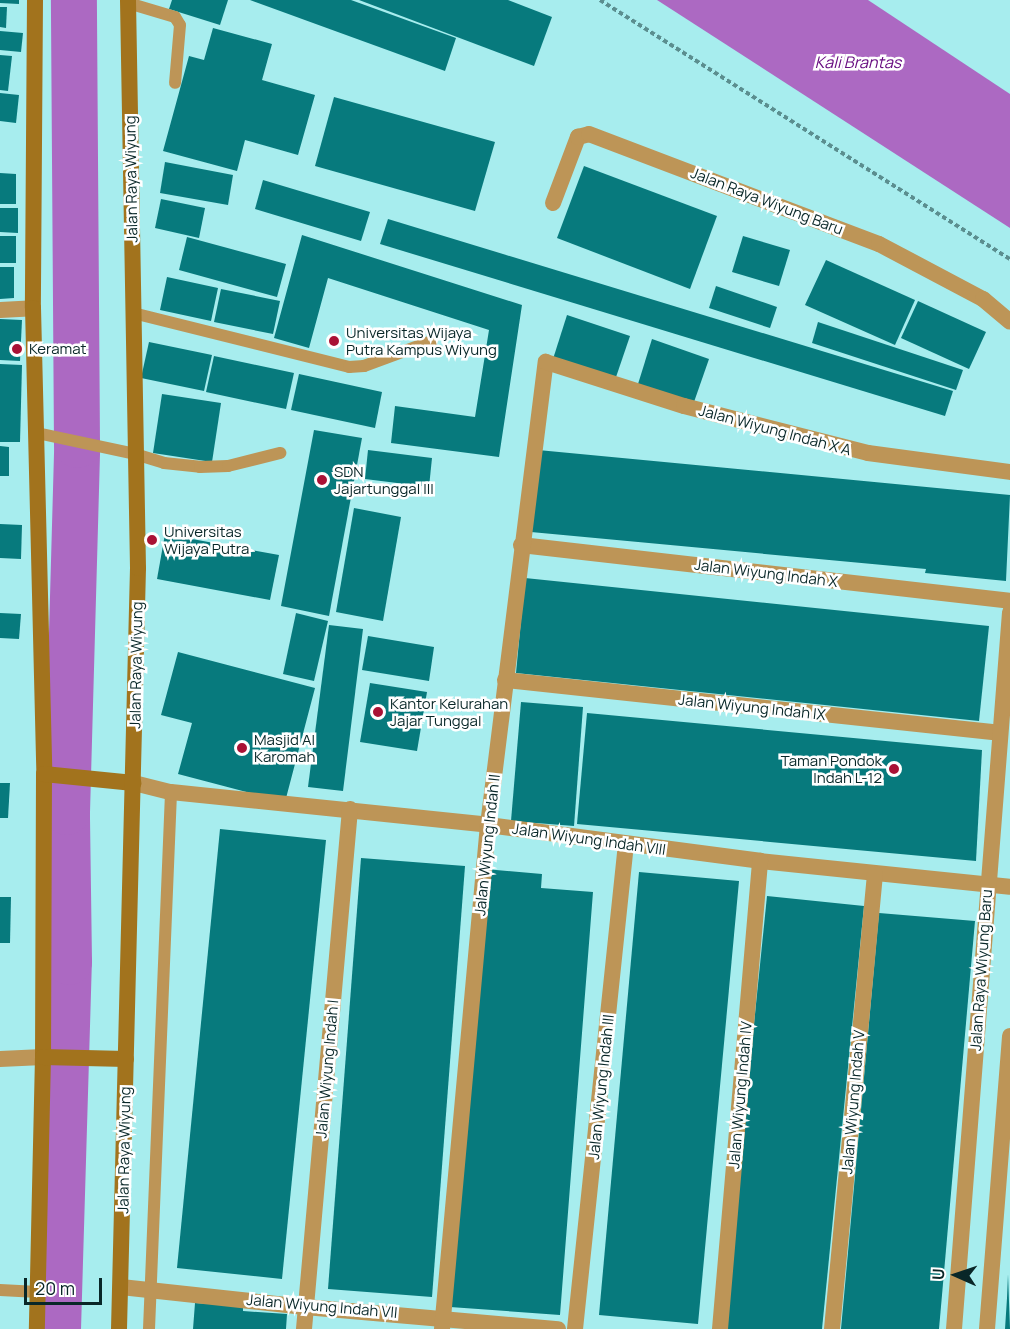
<!DOCTYPE html>
<style>
body{margin:0}
#map{position:relative;width:1010px;height:1329px;overflow:hidden;background:#a7edee;font-family:Manrope,sans-serif}
div>[style]{position:absolute}
.water>*{inset:0;background:#ac69c2}
.river>*{height:46px;margin:-23px;padding:0 23px;transform-origin:23px;border-radius:23px;background:#ac69c2}
.building>*{inset:0;background:#077a7d}
.path>*{height:4px;margin-top:-2px;transform-origin:0;background:repeating-linear-gradient(90deg,#5b8e8f 0 4.5px,transparent 0 7.5px)}
.service>*{height:12px;margin:-6px;padding:0 6px;transform-origin:6px;border-radius:6px;background:#bd9557}
.minor>*{height:16px;margin:-8px;padding:0 8px;transform-origin:8px;border-radius:8px;background:#bd9557}
.tertiary>*{height:16px;margin:-8px;padding:0 8px;transform-origin:8px;border-radius:8px;background:#bd9557}
.secondary>*{height:16px;margin:-8px;padding:0 8px;transform-origin:8px;border-radius:8px;background:#a2731d}
.dots>*{width:16px;height:16px;translate:-50% -50%;box-sizing:border-box;border:3px solid #fff;border-radius:50%}
span{translate:-50% -50%;white-space:nowrap;text-align:center;line-height:1.15;-webkit-text-stroke:5px #fff;paint-order:stroke}
.street-label{font-size:15px;color:#092728}
.poi-label{font-size:15px;color:#092728}
.left{translate:0 -50%;text-align:left}
.right{translate:-100% -50%;text-align:right}
.water-label{font-size:16px;color:#680d80;font-style:italic}
.north{position:absolute;left:926px;top:1245px;width:60px;height:60px;-webkit-text-stroke:4px #fff;paint-order:stroke;rotate:273deg;font-size:16px;font-weight:700;line-height:24px;text-align:center;color:#092728}
.north::after{content:'';display:block;margin:auto;width:21px;height:27px;background:#092728;clip-path:polygon(50% 0,100% 100%,50% 72%,0 100%)}
.scale{position:absolute;left:24px;top:1278px;width:78px;height:27px;box-sizing:border-box;border:3px solid #092728;border-top:0;padding-left:8px;font-size:18px;line-height:21px;white-space:nowrap;color:#092728;-webkit-text-stroke:4px #fff;paint-order:stroke}
</style>
<div id="map">
<div class="water">
<div style="clip-path:polygon(657px 0,868px 0,1010px 94px,1010px 228px)"></div>
</div>
<div class="river">
<div style="left:58px;top:1329px;width:367px;rotate:-88.3deg"></div>
<div style="left:69px;top:962px;width:150px;rotate:-90.8deg"></div>
<div style="left:67px;top:812px;width:367px;rotate:-88.4deg"></div>
<div style="left:77px;top:445px;width:445px;rotate:-90.4deg"></div>
</div>
<div class="building">
<div style="clip-path:polygon(0 0,19px 0,19px 4px,0 3px)"></div>
<div style="clip-path:polygon(172px 0,228px 0,220px 25px,169px 9px)"></div>
<div style="clip-path:polygon(250px 0,351px 0,456px 38px,445px 71px)"></div>
<div style="clip-path:polygon(359px 0,508px 0,552px 17px,534px 66px)"></div>
<div style="clip-path:polygon(0 7px,7px 7px,6px 28px,0 27px)"></div>
<div style="clip-path:polygon(213px 28px,272px 44px,262px 80px,315px 95px,298px 155px,245px 140px,237px 171px,163px 151px,189px 56px,204px 60px)"></div>
<div style="clip-path:polygon(0 31px,23px 33px,21px 52px,0 50px)"></div>
<div style="clip-path:polygon(0 55px,12px 56px,8px 91px,0 90px)"></div>
<div style="clip-path:polygon(0 93px,19px 95px,16px 123px,0 121px)"></div>
<div style="clip-path:polygon(334px 97px,495px 142px,475px 211px,315px 166px)"></div>
<div style="clip-path:polygon(165px 162px,233px 175px,228px 205px,160px 193px)"></div>
<div style="clip-path:polygon(584px 166px,717px 216px,690px 289px,557px 238px)"></div>
<div style="clip-path:polygon(0 173px,16px 174px,16px 204px,0 204px)"></div>
<div style="clip-path:polygon(263px 180px,370px 212px,361px 241px,255px 209px)"></div>
<div style="clip-path:polygon(161px 199px,205px 208px,199px 238px,155px 228px)"></div>
<div style="clip-path:polygon(0 208px,18px 208px,18px 233px,0 232px)"></div>
<div style="clip-path:polygon(388px 219px,953px 391px,945px 416px,380px 244px)"></div>
<div style="clip-path:polygon(302px 235px,522px 305px,499px 457px,391px 443px,395px 406px,475px 417px,489px 330px,328px 278px,309px 348px,274px 338px)"></div>
<div style="clip-path:polygon(0 236px,16px 236px,16px 263px,0 263px)"></div>
<div style="clip-path:polygon(743px 236px,790px 250px,779px 286px,732px 272px)"></div>
<div style="clip-path:polygon(187px 237px,286px 264px,277px 297px,179px 270px)"></div>
<div style="clip-path:polygon(826px 260px,915px 300px,895px 345px,805px 305px)"></div>
<div style="clip-path:polygon(0 267px,14px 267px,14px 298px,0 299px)"></div>
<div style="clip-path:polygon(167px 277px,218px 288px,211px 321px,160px 310px)"></div>
<div style="clip-path:polygon(716px 286px,777px 307px,770px 328px,709px 308px)"></div>
<div style="clip-path:polygon(221px 289px,280px 301px,273px 334px,214px 322px)"></div>
<div style="clip-path:polygon(918px 301px,986px 332px,969px 369px,901px 338px)"></div>
<div style="clip-path:polygon(567px 315px,630px 336px,615px 380px,553px 359px)"></div>
<div style="clip-path:polygon(0 319px,22px 320px,20px 361px,0 360px)"></div>
<div style="clip-path:polygon(818px 322px,963px 370px,956px 390px,812px 343px)"></div>
<div style="clip-path:polygon(652px 339px,709px 359px,694px 402px,638px 384px)"></div>
<div style="clip-path:polygon(149px 342px,212px 355px,204px 391px,141px 378px)"></div>
<div style="clip-path:polygon(214px 356px,294px 373px,286px 409px,206px 392px)"></div>
<div style="clip-path:polygon(0 364px,22px 365px,20px 442px,0 442px)"></div>
<div style="clip-path:polygon(299px 374px,382px 392px,375px 428px,291px 410px)"></div>
<div style="clip-path:polygon(162px 394px,221px 403px,212px 462px,153px 453px)"></div>
<div style="clip-path:polygon(314px 430px,362px 438px,329px 616px,281px 606px)"></div>
<div style="clip-path:polygon(0 446px,9px 447px,9px 476px,0 476px)"></div>
<div style="clip-path:polygon(368px 450px,432px 458px,429px 487px,365px 479px)"></div>
<div style="clip-path:polygon(538px 450px,1010px 495px,1006px 581px,925px 573px,926px 569px,531px 532px)"></div>
<div style="clip-path:polygon(354px 508px,401px 517px,383px 621px,336px 612px)"></div>
<div style="clip-path:polygon(0 524px,22px 525px,21px 559px,0 558px)"></div>
<div style="clip-path:polygon(165px 534px,279px 555px,270px 600px,157px 579px)"></div>
<div style="clip-path:polygon(525px 578px,989px 626px,979px 721px,516px 673px)"></div>
<div style="clip-path:polygon(0 613px,21px 614px,19px 639px,0 638px)"></div>
<div style="clip-path:polygon(296px 613px,328px 621px,314px 681px,283px 674px)"></div>
<div style="clip-path:polygon(329px 625px,363px 629px,343px 791px,308px 787px)"></div>
<div style="clip-path:polygon(368px 636px,434px 647px,429px 681px,362px 670px)"></div>
<div style="clip-path:polygon(178px 652px,315px 688px,285px 802px,178px 774px,192px 723px,161px 715px)"></div>
<div style="clip-path:polygon(370px 683px,427px 692px,417px 751px,360px 742px)"></div>
<div style="clip-path:polygon(521px 702px,583px 707px,574px 826px,511px 821px)"></div>
<div style="clip-path:polygon(587px 713px,982px 750px,976px 861px,577px 824px)"></div>
<div style="clip-path:polygon(0 783px,10px 783px,8px 818px,0 818px)"></div>
<div style="clip-path:polygon(220px 829px,326px 840px,282px 1279px,177px 1268px)"></div>
<div style="clip-path:polygon(361px 858px,465px 866px,432px 1297px,328px 1289px)"></div>
<div style="clip-path:polygon(485px 869px,542px 874px,541px 888px,593px 892px,560px 1315px,450px 1307px)"></div>
<div style="clip-path:polygon(639px 872px,739px 881px,698px 1324px,599px 1315px)"></div>
<div style="clip-path:polygon(767px 896px,864px 906px,822px 1329px,723px 1329px)"></div>
<div style="clip-path:polygon(0 897px,11px 897px,10px 943px,0 943px)"></div>
<div style="clip-path:polygon(879px 913px,975px 921px,939px 1329px,841px 1329px)"></div>
<div style="clip-path:polygon(1008px 1274px,1010px 1329px,1005px 1329px,1007px 1298px)"></div>
<div style="clip-path:polygon(195px 1303px,243px 1306px,243px 1311px,287px 1314px,286px 1329px,193px 1329px)"></div>
</div>
<div class="path">
<div style="left:600px;top:0;width:485px;rotate:32.3deg"></div>
</div>
<div class="service">
<div style="left:128px;top:3px;width:49px;rotate:16.6deg"></div>
<div style="left:175px;top:17px;width:9px;rotate:58deg"></div>
<div style="left:180px;top:25px;width:58px;rotate:94.9deg"></div>
<div style="left:133px;top:313px;width:223px;rotate:14deg"></div>
<div style="left:349px;top:367px;width:15px;rotate:-4deg"></div>
<div style="left:364px;top:366px;width:72px;rotate:-20.2deg"></div>
<div style="left:37px;top:433px;width:100px;rotate:12.1deg"></div>
<div style="left:135px;top:454px;width:30px;rotate:17deg"></div>
<div style="left:164px;top:463px;width:36px;rotate:6deg"></div>
<div style="left:200px;top:467px;width:28px;rotate:-2deg"></div>
<div style="left:228px;top:466px;width:54px;rotate:-14deg"></div>
<div style="left:0;top:1290px;width:38px;rotate:3deg"></div>
<div style="left:149px;top:1329px;width:537px;rotate:-87.65deg"></div>
</div>
<div class="minor">
<div style="left:553px;top:203px;width:71px;rotate:-69.3deg"></div>
<div style="left:578px;top:137px;width:11px;rotate:-15deg"></div>
<div style="left:589px;top:134px;width:310px;rotate:20.8deg"></div>
<div style="left:879px;top:244px;width:118px;rotate:27.9deg"></div>
<div style="left:983px;top:299px;width:35px;rotate:40deg"></div>
<div style="left:0;top:310px;width:33px;rotate:-3deg"></div>
<div style="left:521px;top:545px;width:492px;rotate:6.5deg"></div>
<div style="left:505px;top:680px;width:497px;rotate:6.1deg"></div>
<div style="left:134px;top:783px;width:38px;rotate:14deg"></div>
<div style="left:171px;top:792px;width:319px;rotate:5.9deg"></div>
<div style="left:488px;top:825px;width:274px;rotate:7.5deg"></div>
<div style="left:760px;top:861px;width:251px;rotate:5.9deg"></div>
<div style="left:121px;top:1287px;width:185px;rotate:6.2deg"></div>
<div style="left:305px;top:1307px;width:254px;rotate:5deg"></div>
<div style="left:304px;top:1329px;width:522px;rotate:-84.94deg"></div>
<div style="left:442px;top:1329px;width:506px;rotate:-84.79deg"></div>
<div style="left:488px;top:825px;width:467px;rotate:-82.9deg"></div>
<div style="left:546px;top:362px;width:145px;rotate:17.7deg"></div>
<div style="left:684px;top:406px;width:190px;rotate:14.3deg"></div>
<div style="left:868px;top:453px;width:143px;rotate:7.6deg"></div>
<div style="left:575px;top:1329px;width:487px;rotate:-84deg"></div>
<div style="left:720px;top:1329px;width:470px;rotate:-85.1deg"></div>
<div style="left:832px;top:1329px;width:457px;rotate:-84.6deg"></div>
<div style="left:954px;top:1329px;width:719px;rotate:-85.53deg"></div>
<div style="left:987px;top:1329px;width:294px;rotate:-85.5deg"></div>
</div>
<div class="tertiary">
<div style="left:0;top:1059px;width:43px;rotate:-2.7deg"></div>
</div>
<div class="secondary">
<div style="left:35px;top:0;width:308px;rotate:90.4deg"></div>
<div style="left:33px;top:308px;width:466px;rotate:88.6deg"></div>
<div style="left:44px;top:774px;width:283px;rotate:90.2deg"></div>
<div style="left:43px;top:1057px;width:272px;rotate:91.3deg"></div>
<div style="left:44px;top:774px;width:90px;rotate:5.7deg"></div>
<div style="left:43px;top:1057px;width:83px;rotate:1.4deg"></div>
<div style="left:119px;top:1329px;width:761px;rotate:-88.57deg"></div>
<div style="left:138px;top:568px;width:568px;rotate:-91.01deg"></div>
</div>
<div class="dots">
<div style="left:334px;top:341px;background:#a91235"></div>
<div style="left:17px;top:349px;background:#a91235"></div>
<div style="left:322px;top:480px;background:#a91235"></div>
<div style="left:152px;top:540px;background:#a91235"></div>
<div style="left:378px;top:712px;background:#a91235"></div>
<div style="left:242px;top:748px;background:#a91235"></div>
<div style="left:894px;top:769px;background:#a91235"></div>
</div>
<div class="street-label">
<span style="left:131px;top:179px;rotate:-91deg">Jalan Raya Wiyung</span>
<span style="left:767px;top:201px;rotate:21deg">Jalan Raya Wiyung Baru</span>
<span style="left:775px;top:430px;rotate:15deg">Jalan Wiyung Indah X A</span>
<span style="left:766px;top:573px;rotate:7deg">Jalan Wiyung Indah X</span>
<span style="left:136px;top:665px;rotate:-89deg">Jalan Raya Wiyung</span>
<span style="left:752px;top:707px;rotate:6deg">Jalan Wiyung Indah IX</span>
<span style="left:589px;top:839px;rotate:8deg">Jalan Wiyung Indah VIII</span>
<span style="left:487px;top:845px;rotate:-84deg">Jalan Wiyung Indah II</span>
<span style="left:981px;top:970px;rotate:-86deg">Jalan Raya Wiyung Baru</span>
<span style="left:327px;top:1069px;rotate:-85deg">Jalan Wiyung Indah I</span>
<span style="left:601px;top:1087px;rotate:-84deg">Jalan Wiyung Indah III</span>
<span style="left:740px;top:1095px;rotate:-85deg">Jalan Wiyung Indah IV</span>
<span style="left:853px;top:1102px;rotate:-85deg">Jalan Wiyung Indah V</span>
<span style="left:124px;top:1150px;rotate:-89deg">Jalan Raya Wiyung</span>
<span style="left:322px;top:1306px;rotate:5deg">Jalan Wiyung Indah VII</span>
</div>
<div class="poi-label">
<span class="left" style="left:346px;top:341px">Universitas Wijaya<br>Putra Kampus Wiyung</span>
<span class="left" style="left:29px;top:349px">Keramat</span>
<span class="left" style="left:334px;top:480px">SDN<br>Jajartunggal III</span>
<span class="left" style="left:164px;top:540px">Universitas<br>Wijaya Putra</span>
<span class="left" style="left:390px;top:712px">Kantor Kelurahan<br>Jajar Tunggal</span>
<span class="left" style="left:254px;top:748px">Masjid Al<br>Karomah</span>
<span class="right" style="left:882px;top:769px">Taman Pondok<br>Indah L-12</span>
</div>
<div class="water-label">
<span style="left:858px;top:62px">Kali Brantas</span>
</div>
<div class="north">U</div>
<div class="scale">20 m</div>
</div>
